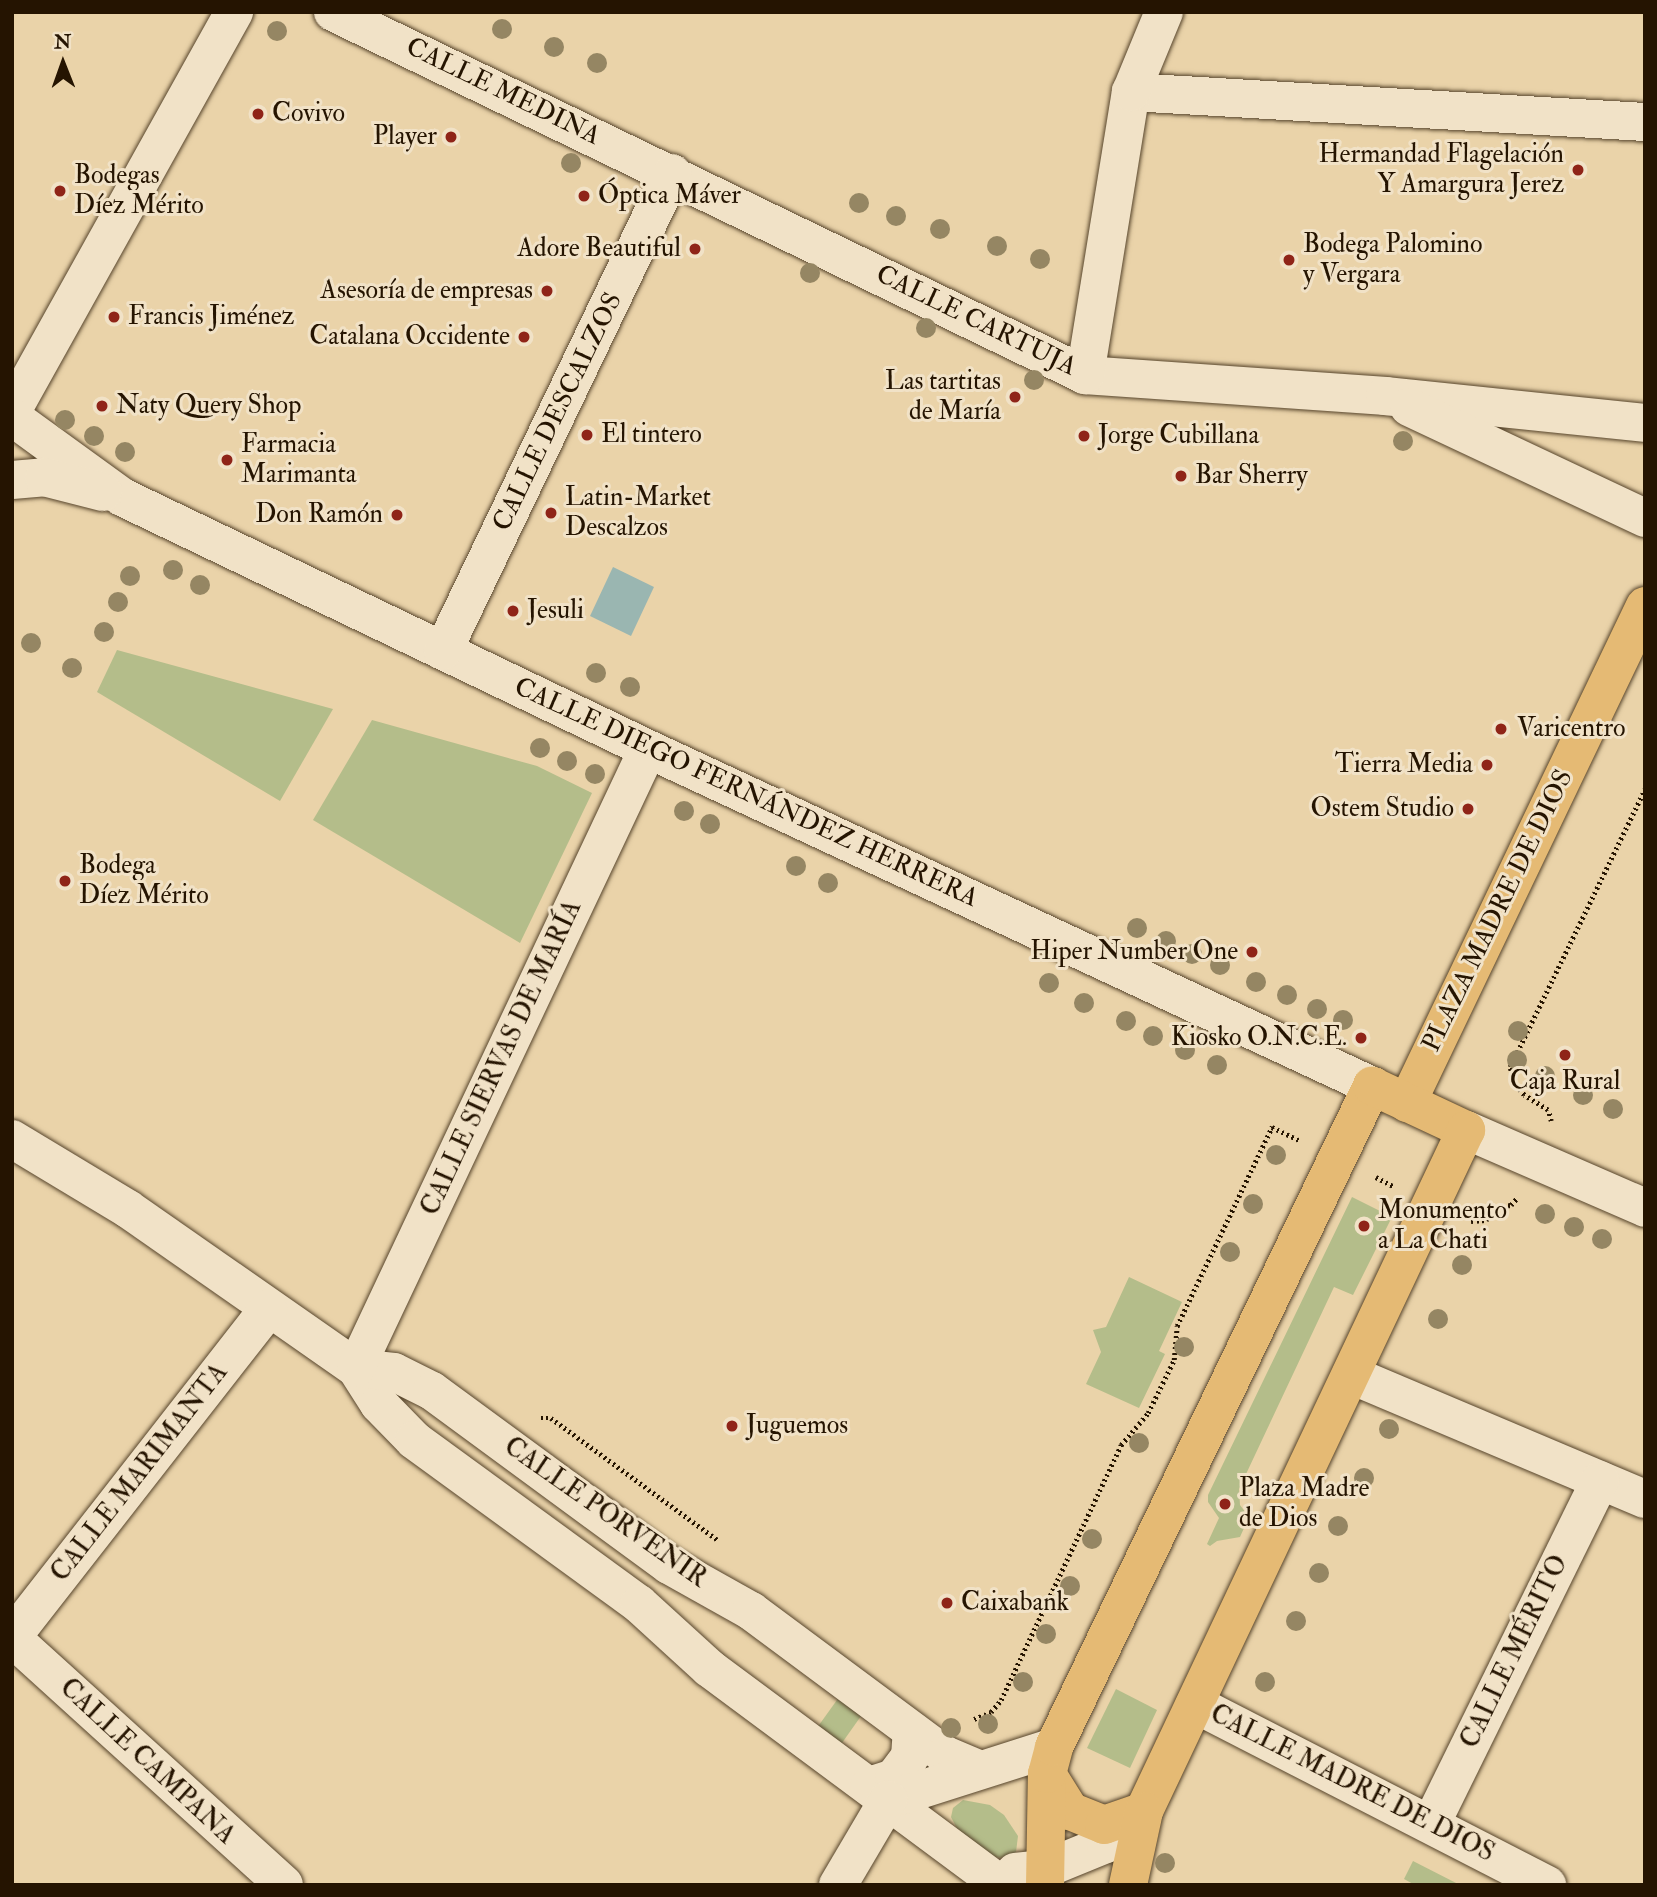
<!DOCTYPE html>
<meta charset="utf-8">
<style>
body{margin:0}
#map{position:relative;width:1657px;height:1897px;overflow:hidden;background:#ead3a9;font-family:"IM FELL Double Pica",serif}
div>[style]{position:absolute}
.green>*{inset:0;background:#b4bd8a}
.water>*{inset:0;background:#9ab6b1}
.path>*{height:4.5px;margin-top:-2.25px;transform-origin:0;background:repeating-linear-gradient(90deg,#251401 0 2px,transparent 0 5.5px)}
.roads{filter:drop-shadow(0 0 2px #56442b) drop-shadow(0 0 2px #56442b)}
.minor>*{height:38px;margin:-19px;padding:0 19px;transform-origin:19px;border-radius:19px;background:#f1e2c7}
.major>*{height:38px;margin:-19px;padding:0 19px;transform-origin:19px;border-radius:19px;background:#e5ba74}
.trees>*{width:20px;height:20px;margin:-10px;border-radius:50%;background:#958663}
.dots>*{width:19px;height:19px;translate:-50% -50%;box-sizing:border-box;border:4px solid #f1e2c7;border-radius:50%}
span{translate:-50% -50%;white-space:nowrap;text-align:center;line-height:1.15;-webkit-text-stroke:6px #f1e2c7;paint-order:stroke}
.street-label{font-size:26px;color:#251401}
.poi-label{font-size:26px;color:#251401}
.left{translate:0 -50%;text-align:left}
.right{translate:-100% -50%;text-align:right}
.frame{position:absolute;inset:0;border:14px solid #251401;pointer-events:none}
.north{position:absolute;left:28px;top:28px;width:70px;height:70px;-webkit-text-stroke:5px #f1e2c7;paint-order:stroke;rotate:359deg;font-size:19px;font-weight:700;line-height:28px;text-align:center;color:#251401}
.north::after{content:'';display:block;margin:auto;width:24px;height:32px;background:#251401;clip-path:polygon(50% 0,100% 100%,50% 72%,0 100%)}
</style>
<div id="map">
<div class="green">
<div style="clip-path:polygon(117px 650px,333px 709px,280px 801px,97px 692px)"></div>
<div style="clip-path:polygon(372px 720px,537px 766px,592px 793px,520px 943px,313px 820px)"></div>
<div style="clip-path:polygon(1352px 1197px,1392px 1217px,1353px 1295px,1334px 1287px,1239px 1489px,1240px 1505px,1249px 1517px,1240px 1537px,1217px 1541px,1210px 1546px,1207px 1544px,1219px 1518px,1208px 1502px,1208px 1495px)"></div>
<div style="clip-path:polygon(1129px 1277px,1182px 1302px,1159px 1351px,1165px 1354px,1139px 1408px,1086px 1384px,1101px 1352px,1093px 1330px,1106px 1327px)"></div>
<div style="clip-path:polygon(1116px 1689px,1157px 1710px,1130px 1768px,1087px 1748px)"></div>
<div style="clip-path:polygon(842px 1693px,866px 1709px,837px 1750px,814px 1732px)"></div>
<div style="clip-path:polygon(963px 1800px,990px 1805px,1004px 1815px,1018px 1836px,1016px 1852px,1006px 1858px,992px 1857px,962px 1838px,951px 1817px,953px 1808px)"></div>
<div style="clip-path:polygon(1413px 1861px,1460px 1885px,1415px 1885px,1404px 1879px)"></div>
</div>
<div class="water">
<div style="clip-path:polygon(613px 567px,654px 587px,631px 636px,590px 616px)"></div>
</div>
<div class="path">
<div style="left:1551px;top:1121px;width:11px;rotate:-105deg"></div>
<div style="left:1548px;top:1110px;width:28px;rotate:-148deg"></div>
<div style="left:1524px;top:1095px;width:18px;rotate:-128deg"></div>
<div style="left:1513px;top:1081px;width:14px;rotate:-102deg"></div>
<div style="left:1510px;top:1067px;width:309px;rotate:-64.1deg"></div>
<div style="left:1376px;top:1177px;width:19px;rotate:28deg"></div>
<div style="left:1471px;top:1221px;width:15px;rotate:-4deg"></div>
<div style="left:1486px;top:1220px;width:17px;rotate:-50deg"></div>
<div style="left:1497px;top:1207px;width:14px;rotate:-8deg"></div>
<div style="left:1511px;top:1205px;width:8px;rotate:-50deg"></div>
<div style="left:541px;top:1418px;width:10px"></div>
<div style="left:551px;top:1418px;width:208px;rotate:36.2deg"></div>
<div style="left:974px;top:1719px;width:18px;rotate:-22deg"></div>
<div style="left:991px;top:1712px;width:16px;rotate:-50deg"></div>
<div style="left:1001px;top:1700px;width:282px;rotate:-64.8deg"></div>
<div style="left:1121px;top:1445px;width:42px;rotate:-49.8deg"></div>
<div style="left:1148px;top:1413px;width:59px;rotate:-63.9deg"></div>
<div style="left:1174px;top:1360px;width:34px;rotate:-85deg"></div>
<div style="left:1177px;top:1326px;width:221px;rotate:-64.5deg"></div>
<div style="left:1272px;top:1127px;width:30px;rotate:26deg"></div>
</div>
<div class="roads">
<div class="minor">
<div style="left:333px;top:12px;width:835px;rotate:25.77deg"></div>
<div style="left:1085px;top:375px;width:301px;rotate:4deg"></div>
<div style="left:1385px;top:396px;width:261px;rotate:5.9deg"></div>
<div style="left:1131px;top:92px;width:515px;rotate:3.34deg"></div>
<div style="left:1085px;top:375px;width:287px;rotate:-80.8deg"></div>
<div style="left:1131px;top:92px;width:87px;rotate:-67.6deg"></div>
<div style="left:1409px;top:407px;width:261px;rotate:25.2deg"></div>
<div style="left:12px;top:411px;width:457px;rotate:-60.9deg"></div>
<div style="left:12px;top:417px;width:136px;rotate:36deg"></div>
<div style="left:122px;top:497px;width:583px;rotate:25.6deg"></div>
<div style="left:648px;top:749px;width:799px;rotate:24.96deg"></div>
<div style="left:12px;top:480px;width:32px;rotate:-5deg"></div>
<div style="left:44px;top:477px;width:61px;rotate:14.3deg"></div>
<div style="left:443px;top:651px;width:530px;rotate:-64.4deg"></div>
<div style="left:1466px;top:1130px;width:195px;rotate:23.5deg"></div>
<div style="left:12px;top:1139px;width:135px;rotate:31.1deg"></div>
<div style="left:128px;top:1209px;width:278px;rotate:34.9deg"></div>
<div style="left:356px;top:1368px;width:43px;rotate:57.4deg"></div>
<div style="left:379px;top:1404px;width:50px;rotate:45.8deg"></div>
<div style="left:414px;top:1440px;width:278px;rotate:36.1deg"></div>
<div style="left:639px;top:1604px;width:95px;rotate:42.4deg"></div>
<div style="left:709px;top:1668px;width:364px;rotate:36.6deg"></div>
<div style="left:356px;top:1368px;width:38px;rotate:6deg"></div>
<div style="left:394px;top:1372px;width:42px;rotate:26.6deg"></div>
<div style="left:432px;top:1391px;width:294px;rotate:36.3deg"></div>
<div style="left:669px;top:1565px;width:94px;rotate:29.3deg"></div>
<div style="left:751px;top:1611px;width:242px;rotate:36.6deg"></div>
<div style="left:945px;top:1755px;width:38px;rotate:23deg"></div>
<div style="left:356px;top:1368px;width:684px;rotate:-64.75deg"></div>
<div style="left:1351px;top:1375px;width:319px;rotate:22.9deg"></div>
<div style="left:12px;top:1637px;width:416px;rotate:-52deg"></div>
<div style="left:12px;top:1638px;width:367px;rotate:42.2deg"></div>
<div style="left:1195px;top:1704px;width:396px;rotate:27.2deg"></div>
<div style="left:869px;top:1786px;width:26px;rotate:-18deg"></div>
<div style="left:894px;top:1778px;width:26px;rotate:-53deg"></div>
<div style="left:910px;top:1757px;width:26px;rotate:-86deg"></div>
<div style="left:888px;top:1800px;width:174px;rotate:-17.7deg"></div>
<div style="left:1431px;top:1824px;width:383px;rotate:-63.8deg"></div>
<div style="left:1015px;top:1872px;width:30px;rotate:-6deg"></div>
<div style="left:1045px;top:1869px;width:66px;rotate:-22.3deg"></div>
<div style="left:1106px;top:1844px;width:50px;rotate:-41deg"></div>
<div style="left:838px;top:1885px;width:99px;rotate:-59.5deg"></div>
</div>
<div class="major">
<div style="left:1407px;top:1103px;width:551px;rotate:-64.41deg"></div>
<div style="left:1047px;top:1774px;width:44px;rotate:58.1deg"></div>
<div style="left:1070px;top:1811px;width:37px;rotate:22deg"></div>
<div style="left:1104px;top:1825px;width:42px;rotate:-19.3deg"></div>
<div style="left:1045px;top:1885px;width:111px;rotate:-89deg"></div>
<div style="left:1047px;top:1774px;width:28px;rotate:-75deg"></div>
<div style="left:1054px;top:1747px;width:734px;rotate:-64.31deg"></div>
<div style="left:1372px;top:1086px;width:104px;rotate:25.1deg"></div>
<div style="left:1466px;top:1130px;width:753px;rotate:115.31deg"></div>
<div style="left:1144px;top:1811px;width:76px;rotate:102.2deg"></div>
</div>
</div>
<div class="trees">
<div style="left:502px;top:29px"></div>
<div style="left:277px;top:31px"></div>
<div style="left:554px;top:47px"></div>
<div style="left:597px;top:63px"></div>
<div style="left:571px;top:163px"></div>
<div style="left:859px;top:203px"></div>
<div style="left:896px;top:216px"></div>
<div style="left:940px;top:229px"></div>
<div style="left:997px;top:246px"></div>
<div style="left:1040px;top:259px"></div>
<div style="left:810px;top:273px"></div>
<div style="left:926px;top:328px"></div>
<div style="left:1034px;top:380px"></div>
<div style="left:65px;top:420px"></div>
<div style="left:94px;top:436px"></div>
<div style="left:1403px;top:441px"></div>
<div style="left:125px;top:452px"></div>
<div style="left:173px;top:570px"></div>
<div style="left:130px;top:576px"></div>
<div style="left:200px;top:585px"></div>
<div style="left:118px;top:602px"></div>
<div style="left:104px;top:632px"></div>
<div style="left:31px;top:643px"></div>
<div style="left:72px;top:668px"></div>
<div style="left:596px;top:673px"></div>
<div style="left:630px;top:687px"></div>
<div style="left:540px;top:748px"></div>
<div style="left:567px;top:761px"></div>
<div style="left:595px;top:774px"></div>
<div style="left:684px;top:811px"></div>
<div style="left:710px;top:824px"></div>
<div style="left:796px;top:866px"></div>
<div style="left:828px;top:883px"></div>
<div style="left:1137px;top:928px"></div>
<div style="left:1166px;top:941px"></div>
<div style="left:1192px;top:954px"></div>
<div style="left:1220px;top:965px"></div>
<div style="left:1256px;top:982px"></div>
<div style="left:1049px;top:983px"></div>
<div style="left:1287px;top:995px"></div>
<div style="left:1084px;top:1003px"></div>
<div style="left:1317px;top:1009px"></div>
<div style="left:1343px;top:1020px"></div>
<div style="left:1126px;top:1021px"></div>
<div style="left:1518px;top:1031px"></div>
<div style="left:1153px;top:1036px"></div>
<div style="left:1185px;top:1050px"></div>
<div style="left:1517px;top:1060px"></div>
<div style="left:1217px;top:1065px"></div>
<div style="left:1545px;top:1076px"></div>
<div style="left:1583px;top:1095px"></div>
<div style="left:1613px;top:1109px"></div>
<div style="left:1276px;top:1155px"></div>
<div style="left:1253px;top:1204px"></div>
<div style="left:1545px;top:1214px"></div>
<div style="left:1574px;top:1227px"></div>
<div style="left:1602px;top:1239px"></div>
<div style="left:1230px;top:1252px"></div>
<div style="left:1462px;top:1265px"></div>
<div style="left:1438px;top:1319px"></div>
<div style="left:1184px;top:1347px"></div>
<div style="left:1389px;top:1429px"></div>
<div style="left:1139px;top:1443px"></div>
<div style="left:1364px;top:1478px"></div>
<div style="left:1338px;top:1526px"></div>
<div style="left:1092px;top:1539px"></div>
<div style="left:1319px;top:1573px"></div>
<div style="left:1070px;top:1586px"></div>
<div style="left:1296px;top:1621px"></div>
<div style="left:1046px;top:1634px"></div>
<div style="left:1023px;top:1682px"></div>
<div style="left:1265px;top:1682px"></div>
<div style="left:988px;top:1724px"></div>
<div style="left:951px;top:1728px"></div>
<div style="left:1165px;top:1863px"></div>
</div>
<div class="dots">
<div style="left:258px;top:114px;background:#8f2418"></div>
<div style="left:451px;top:137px;background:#8f2418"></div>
<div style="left:1578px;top:170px;background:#8f2418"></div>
<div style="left:60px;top:191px;background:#8f2418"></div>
<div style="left:584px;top:196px;background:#8f2418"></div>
<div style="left:695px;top:249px;background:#8f2418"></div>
<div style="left:1289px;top:260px;background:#8f2418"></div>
<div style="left:547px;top:291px;background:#8f2418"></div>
<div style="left:114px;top:317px;background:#8f2418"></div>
<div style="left:524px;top:337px;background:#8f2418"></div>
<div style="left:1015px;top:397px;background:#8f2418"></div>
<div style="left:102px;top:406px;background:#8f2418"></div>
<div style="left:587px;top:435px;background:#8f2418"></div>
<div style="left:1084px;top:436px;background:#8f2418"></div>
<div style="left:227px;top:460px;background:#8f2418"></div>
<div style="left:1181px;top:476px;background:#8f2418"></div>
<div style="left:551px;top:513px;background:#8f2418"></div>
<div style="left:397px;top:515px;background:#8f2418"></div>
<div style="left:513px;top:611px;background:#8f2418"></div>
<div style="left:1501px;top:729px;background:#8f2418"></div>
<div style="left:1487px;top:765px;background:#8f2418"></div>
<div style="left:1468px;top:809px;background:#8f2418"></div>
<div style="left:65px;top:881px;background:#8f2418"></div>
<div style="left:1252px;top:952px;background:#8f2418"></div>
<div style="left:1361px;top:1038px;background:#8f2418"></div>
<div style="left:1565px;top:1055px;background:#8f2418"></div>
<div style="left:1364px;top:1226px;background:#8f2418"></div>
<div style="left:732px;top:1426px;background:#8f2418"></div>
<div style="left:1225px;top:1504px;background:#8f2418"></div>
<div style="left:947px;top:1603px;background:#8f2418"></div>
</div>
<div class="street-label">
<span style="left:503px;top:92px;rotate:26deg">CALLE MEDINA</span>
<span style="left:976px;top:321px;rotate:26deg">CALLE CARTUJA</span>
<span style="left:558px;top:412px;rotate:-64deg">CALLE DESCALZOS</span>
<span style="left:746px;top:793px;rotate:25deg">CALLE DIEGO FERNÁNDEZ HERRERA</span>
<span style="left:1498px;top:911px;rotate:-64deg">PLAZA MADRE DE DIOS</span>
<span style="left:502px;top:1058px;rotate:-65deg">CALLE SIERVAS DE MARÍA</span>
<span style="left:140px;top:1473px;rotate:-52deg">CALLE MARIMANTA</span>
<span style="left:605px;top:1513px;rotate:35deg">CALLE PORVENIR</span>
<span style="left:1515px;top:1652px;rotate:-64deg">CALLE MÉRITO</span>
<span style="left:147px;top:1762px;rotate:43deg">CALLE CAMPANA</span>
<span style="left:1352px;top:1784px;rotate:27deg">CALLE MADRE DE DIOS</span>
</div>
<div class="poi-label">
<span class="left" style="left:272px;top:114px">Covivo</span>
<span class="right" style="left:437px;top:137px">Player</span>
<span class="right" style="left:1564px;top:170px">Hermandad Flagelación<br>Y Amargura Jerez</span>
<span class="left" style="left:74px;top:191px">Bodegas<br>Díez Mérito</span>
<span class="left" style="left:598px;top:196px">Óptica Máver</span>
<span class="left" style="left:1303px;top:260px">Bodega Palomino<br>y Vergara</span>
<span class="right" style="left:681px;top:249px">Adore Beautiful</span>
<span class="right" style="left:533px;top:291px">Asesoría de empresas</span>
<span class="left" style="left:128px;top:317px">Francis Jiménez</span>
<span class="right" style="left:510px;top:337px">Catalana Occidente</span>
<span class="right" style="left:1001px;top:397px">Las tartitas<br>de María</span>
<span class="left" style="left:116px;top:406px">Naty Query Shop</span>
<span class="left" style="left:601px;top:435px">El tintero</span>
<span class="left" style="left:1098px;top:436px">Jorge Cubillana</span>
<span class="left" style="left:241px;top:460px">Farmacia<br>Marimanta</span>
<span class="left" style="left:1195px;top:476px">Bar Sherry</span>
<span class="left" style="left:565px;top:513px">Latin-Market<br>Descalzos</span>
<span class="right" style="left:383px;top:515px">Don Ramón</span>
<span class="left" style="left:527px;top:611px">Jesuli</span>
<span class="left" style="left:1517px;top:729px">Varicentro</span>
<span class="right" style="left:1473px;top:765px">Tierra Media</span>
<span class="right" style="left:1454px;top:809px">Ostem Studio</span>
<span class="left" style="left:79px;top:881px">Bodega<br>Díez Mérito</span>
<span class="right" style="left:1238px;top:952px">Hiper Number One</span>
<span class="right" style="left:1347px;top:1038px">Kiosko O.N.C.E.</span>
<span style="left:1565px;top:1082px">Caja Rural</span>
<span class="left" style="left:1378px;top:1226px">Monumento<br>a La Chati</span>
<span class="left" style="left:746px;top:1426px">Juguemos</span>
<span class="left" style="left:1239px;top:1504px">Plaza Madre<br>de Dios</span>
<span class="left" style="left:961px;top:1603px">Caixabank</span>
</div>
<div class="frame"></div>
<div class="north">N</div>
</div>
